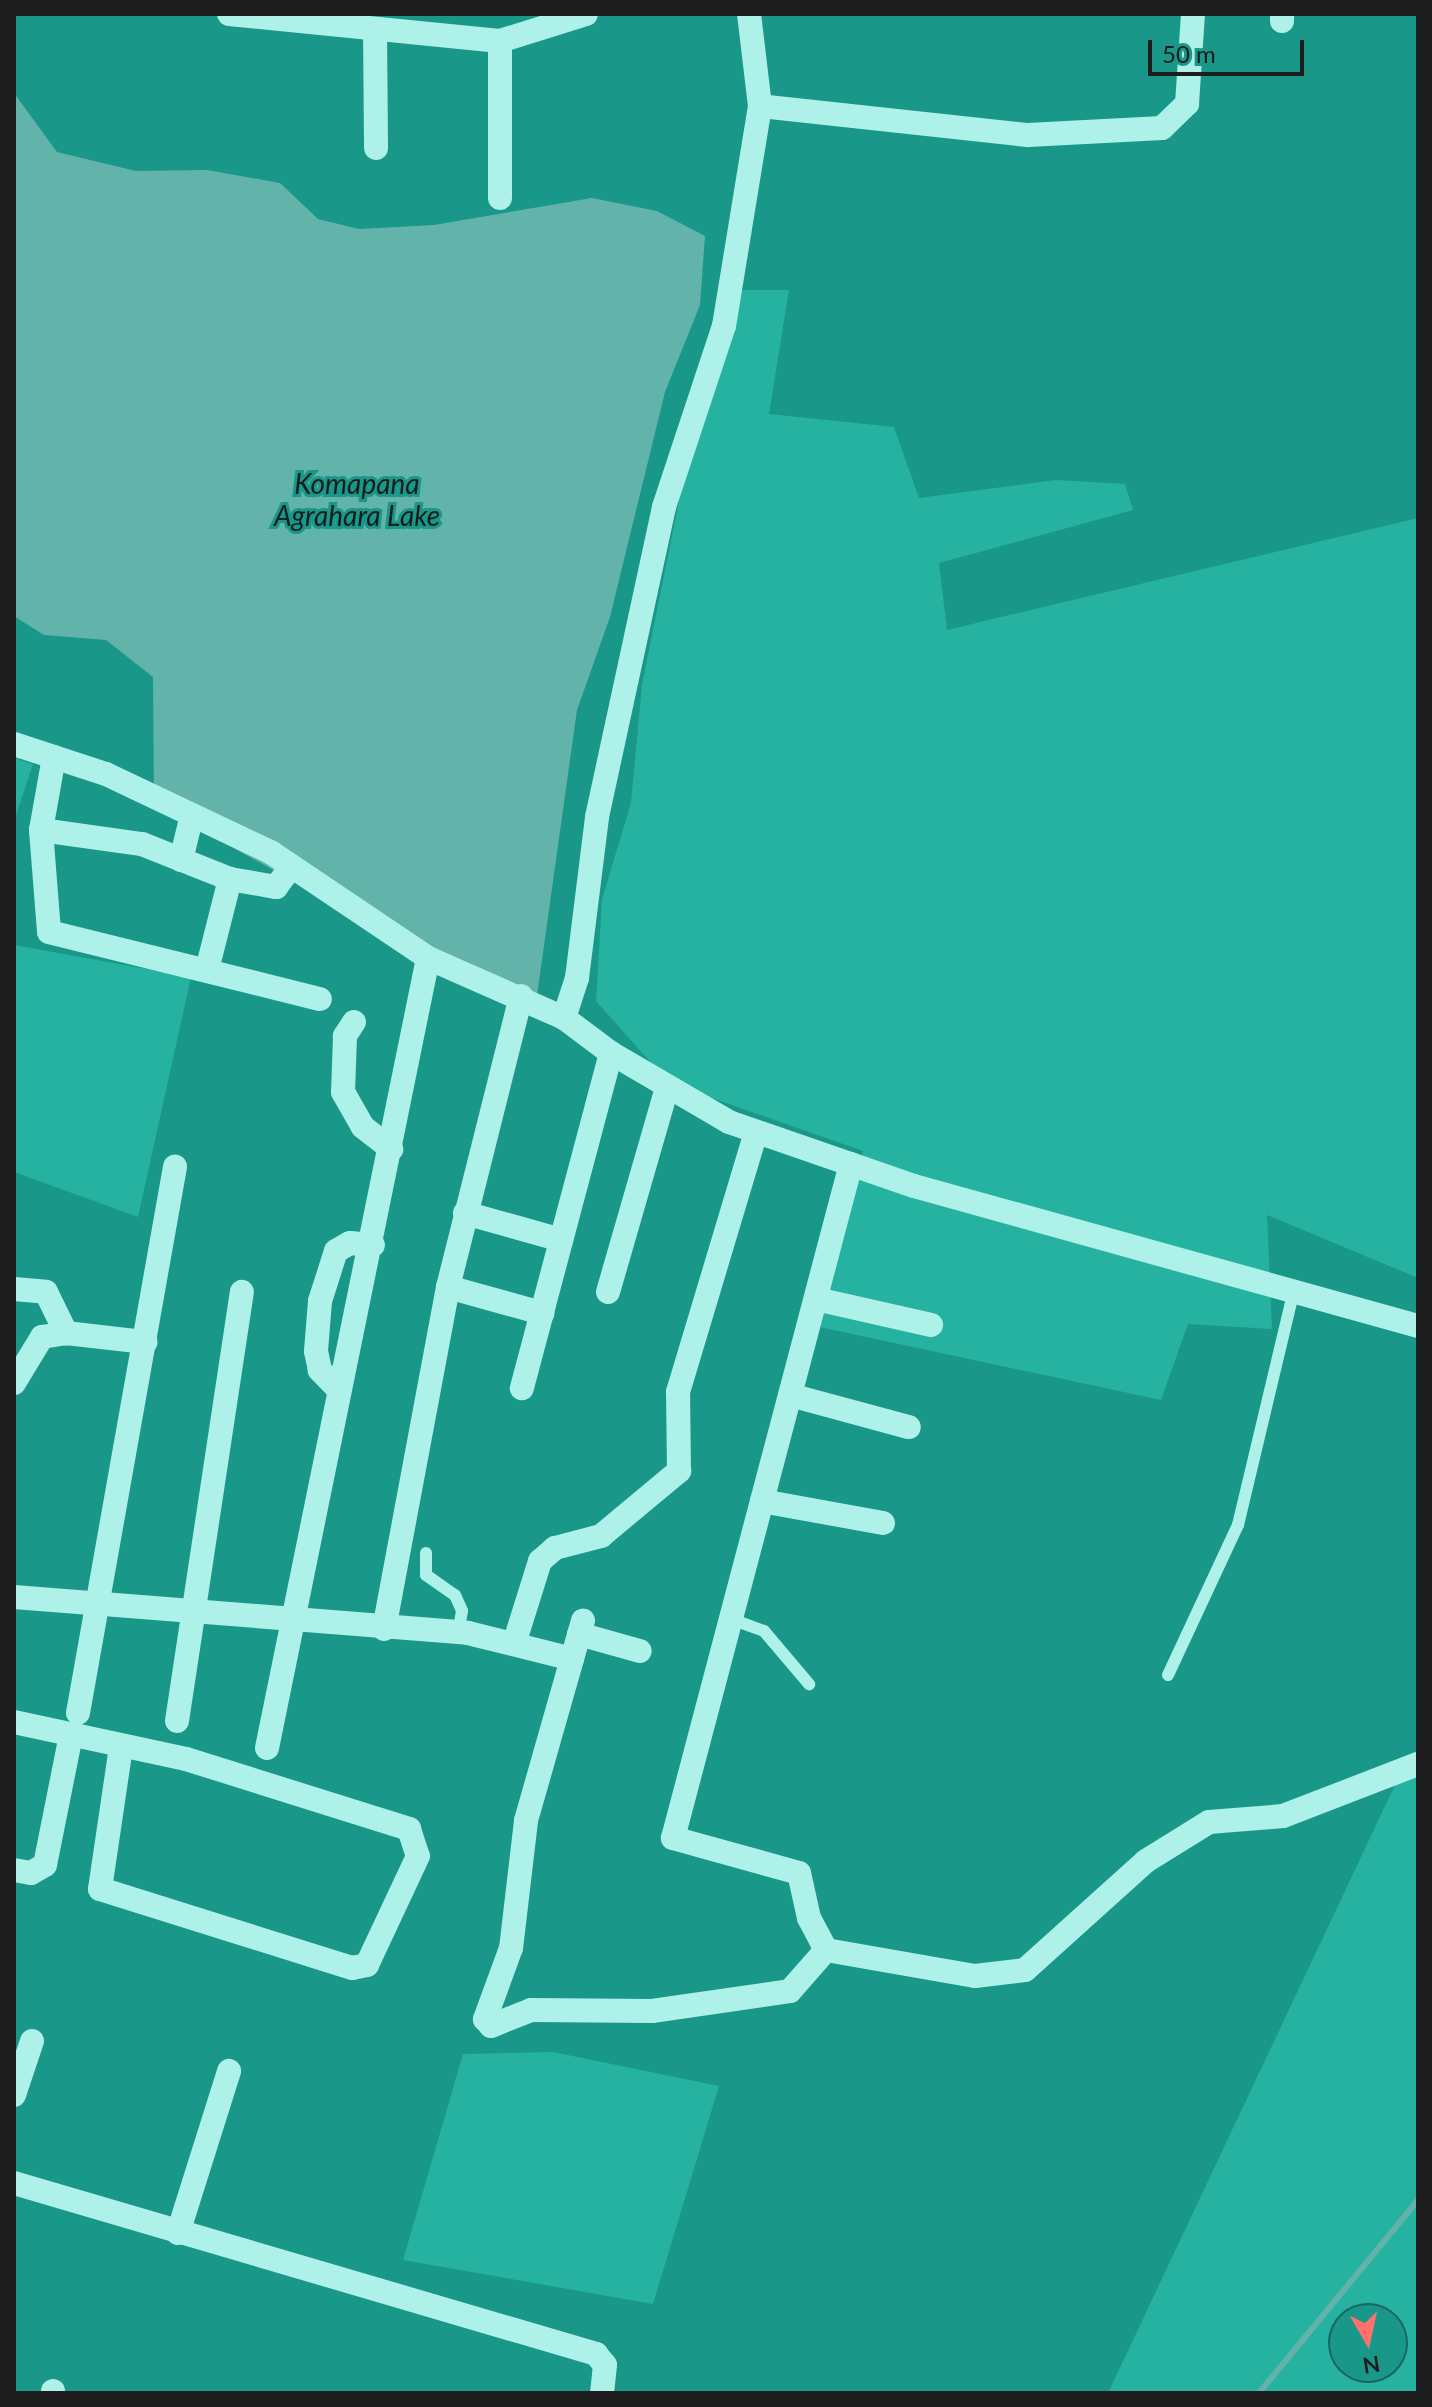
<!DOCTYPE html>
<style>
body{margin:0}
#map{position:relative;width:1432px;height:2407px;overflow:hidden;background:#199789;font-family:Lato,sans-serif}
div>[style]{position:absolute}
.green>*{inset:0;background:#26b2a0}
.water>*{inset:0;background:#62b3aa}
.stream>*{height:6px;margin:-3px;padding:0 3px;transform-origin:3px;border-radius:3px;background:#62b3aa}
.lane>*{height:12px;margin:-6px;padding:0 6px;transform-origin:6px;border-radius:6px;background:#adf1e8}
.street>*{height:24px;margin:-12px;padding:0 12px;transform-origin:12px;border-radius:12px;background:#adf1e8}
span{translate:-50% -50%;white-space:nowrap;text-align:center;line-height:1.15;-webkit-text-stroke:6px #199789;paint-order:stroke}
.water-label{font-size:28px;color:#191c1c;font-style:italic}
.frame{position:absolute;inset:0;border:16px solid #1d1d1d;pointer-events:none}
.north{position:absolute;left:1328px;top:2303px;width:80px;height:80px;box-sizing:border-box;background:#199789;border:2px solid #1b665e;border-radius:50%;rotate:171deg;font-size:22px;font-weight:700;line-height:32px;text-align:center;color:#1d1d1d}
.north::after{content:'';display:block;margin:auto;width:28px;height:36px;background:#ff716c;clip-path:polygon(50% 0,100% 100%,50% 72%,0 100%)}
.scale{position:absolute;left:1148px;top:40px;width:156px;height:36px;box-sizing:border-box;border:4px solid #1d1d1d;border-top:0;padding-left:10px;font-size:24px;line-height:28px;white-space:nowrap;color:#1d1d1d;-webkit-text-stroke:6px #199789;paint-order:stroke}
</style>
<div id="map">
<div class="green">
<div style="clip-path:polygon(742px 290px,789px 290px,769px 414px,894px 427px,919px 498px,1056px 480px,1125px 484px,1133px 510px,939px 563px,947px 630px,1418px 518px,1418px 1278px,1267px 1215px,1272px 1329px,1188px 1324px,1161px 1400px,815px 1326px,863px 1151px,669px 1083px,596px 1001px,602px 899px,631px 803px,642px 685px,683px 481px)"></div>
<div style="clip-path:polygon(14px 758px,33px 764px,14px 821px)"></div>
<div style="clip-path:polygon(14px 945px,191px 977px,138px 1217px,14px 1172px)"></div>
<div style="clip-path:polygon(evenodd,1403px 1768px,1418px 1768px,1418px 2393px,1108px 2393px,1403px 1768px,1344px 2319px,1392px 2319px,1392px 2367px,1344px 2367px,1344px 2319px)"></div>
<div style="clip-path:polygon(553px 2052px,719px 2086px,653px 2304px,403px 2260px,463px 2054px)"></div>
</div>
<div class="water">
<div style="clip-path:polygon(14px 93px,57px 152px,136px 171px,207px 170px,280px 183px,318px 219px,359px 229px,434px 225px,592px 198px,657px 211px,705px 236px,700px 305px,665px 392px,610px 617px,577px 710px,534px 1017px,154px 803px,153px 677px,106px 640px,44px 635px,14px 616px)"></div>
</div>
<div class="stream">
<div style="left:1259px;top:2393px;width:250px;rotate:-50.5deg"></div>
</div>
<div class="lane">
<div style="left:426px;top:1553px;width:22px;rotate:90deg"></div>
<div style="left:426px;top:1575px;width:35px;rotate:35deg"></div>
<div style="left:455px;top:1595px;width:17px;rotate:66deg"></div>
<div style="left:462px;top:1611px;width:22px;rotate:100deg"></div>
<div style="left:731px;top:1619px;width:35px;rotate:20deg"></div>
<div style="left:764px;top:1631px;width:70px;rotate:49.7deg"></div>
<div style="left:1168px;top:1675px;width:166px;rotate:-65deg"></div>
<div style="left:1238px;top:1525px;width:236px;rotate:-76.6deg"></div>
</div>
<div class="street">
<div style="left:229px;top:14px;width:272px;rotate:5.7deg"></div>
<div style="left:500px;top:41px;width:90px;rotate:-17.4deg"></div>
<div style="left:1282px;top:21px;width:7px;rotate:-90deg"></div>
<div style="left:375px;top:29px;width:119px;rotate:89.5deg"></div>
<div style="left:500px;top:41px;width:157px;rotate:90deg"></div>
<div style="left:760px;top:106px;width:270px;rotate:6.2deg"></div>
<div style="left:1028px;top:135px;width:134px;rotate:-3deg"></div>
<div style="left:1162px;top:128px;width:35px;rotate:-44deg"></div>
<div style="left:1187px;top:104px;width:90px;rotate:-86.2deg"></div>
<div style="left:14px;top:744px;width:97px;rotate:18.1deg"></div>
<div style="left:106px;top:774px;width:184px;rotate:25.4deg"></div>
<div style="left:272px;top:853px;width:188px;rotate:33.9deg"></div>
<div style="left:54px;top:757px;width:74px;rotate:100.1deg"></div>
<div style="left:41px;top:830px;width:102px;rotate:85.5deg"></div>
<div style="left:49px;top:932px;width:279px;rotate:13.9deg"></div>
<div style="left:41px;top:830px;width:102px;rotate:7.9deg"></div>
<div style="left:142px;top:844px;width:95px;rotate:21.7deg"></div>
<div style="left:230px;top:879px;width:94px;rotate:104.2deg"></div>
<div style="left:181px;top:860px;width:46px;rotate:-76.3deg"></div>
<div style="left:230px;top:879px;width:47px;rotate:9.9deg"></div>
<div style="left:276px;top:887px;width:26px;rotate:-53deg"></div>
<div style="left:564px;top:1018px;width:42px;rotate:-72deg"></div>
<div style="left:577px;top:978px;width:162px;rotate:-82.9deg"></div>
<div style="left:597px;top:817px;width:317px;rotate:-77.8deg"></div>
<div style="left:664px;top:507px;width:191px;rotate:-71.7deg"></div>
<div style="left:724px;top:326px;width:223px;rotate:-80.7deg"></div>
<div style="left:760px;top:106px;width:93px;rotate:-96.8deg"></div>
<div style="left:354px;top:1022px;width:17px;rotate:123deg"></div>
<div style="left:345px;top:1036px;width:56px;rotate:92deg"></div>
<div style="left:343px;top:1092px;width:40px;rotate:60.3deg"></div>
<div style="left:363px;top:1127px;width:36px;rotate:38deg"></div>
<div style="left:611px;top:1053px;width:137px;rotate:30.3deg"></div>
<div style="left:729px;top:1122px;width:196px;rotate:19.1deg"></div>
<div style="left:914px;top:1186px;width:523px;rotate:15.52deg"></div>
<div style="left:465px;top:1213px;width:100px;rotate:15.7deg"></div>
<div style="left:448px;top:1287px;width:98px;rotate:15.5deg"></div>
<div style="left:14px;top:1289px;width:32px;rotate:5deg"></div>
<div style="left:46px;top:1292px;width:46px;rotate:64deg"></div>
<div style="left:608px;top:1292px;width:212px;rotate:-73.9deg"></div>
<div style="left:816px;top:1299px;width:118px;rotate:12.7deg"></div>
<div style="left:14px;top:1383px;width:54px;rotate:-58.7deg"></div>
<div style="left:42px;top:1337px;width:24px;rotate:-9deg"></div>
<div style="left:66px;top:1333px;width:80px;rotate:6.5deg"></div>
<div style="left:339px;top:1390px;width:28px;rotate:-134deg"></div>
<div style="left:320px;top:1370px;width:19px;rotate:-102deg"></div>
<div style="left:316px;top:1351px;width:50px;rotate:-85.4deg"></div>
<div style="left:320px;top:1301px;width:52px;rotate:-72.3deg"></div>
<div style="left:336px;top:1251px;width:16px;rotate:-30deg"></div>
<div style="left:350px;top:1243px;width:23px;rotate:5deg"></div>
<div style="left:790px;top:1395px;width:123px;rotate:15.1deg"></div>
<div style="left:762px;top:1501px;width:123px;rotate:10.3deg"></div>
<div style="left:14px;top:1597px;width:455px;rotate:4.5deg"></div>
<div style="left:468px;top:1633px;width:107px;rotate:14deg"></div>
<div style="left:572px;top:1659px;width:40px;rotate:-74deg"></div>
<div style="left:384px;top:1629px;width:348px;rotate:-79.4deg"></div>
<div style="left:448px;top:1287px;width:300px;rotate:-75.9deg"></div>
<div style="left:579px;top:1634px;width:63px;rotate:15.6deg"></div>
<div style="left:514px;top:1644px;width:87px;rotate:-72.6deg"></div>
<div style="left:540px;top:1561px;width:20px;rotate:-41deg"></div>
<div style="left:555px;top:1548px;width:48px;rotate:-14.6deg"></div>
<div style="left:601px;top:1536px;width:102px;rotate:-39.8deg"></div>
<div style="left:679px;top:1471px;width:79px;rotate:-90.7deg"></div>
<div style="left:678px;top:1392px;width:271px;rotate:-73.3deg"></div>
<div style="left:572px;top:1659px;width:168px;rotate:105.9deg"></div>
<div style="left:526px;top:1821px;width:128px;rotate:96.7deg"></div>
<div style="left:511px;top:1948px;width:76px;rotate:110.1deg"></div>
<div style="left:485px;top:2019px;width:9px;rotate:49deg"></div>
<div style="left:491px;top:2026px;width:43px;rotate:-21.8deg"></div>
<div style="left:531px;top:2010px;width:121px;rotate:0.5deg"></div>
<div style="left:652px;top:2011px;width:139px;rotate:-8.2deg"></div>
<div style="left:790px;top:1991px;width:55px;rotate:-48.7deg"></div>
<div style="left:826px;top:1950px;width:151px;rotate:9.9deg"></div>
<div style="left:975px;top:1976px;width:50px;rotate:-6.8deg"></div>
<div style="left:1025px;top:1970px;width:163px;rotate:-42deg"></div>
<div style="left:1146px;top:1861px;width:74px;rotate:-31.8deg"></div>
<div style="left:1209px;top:1822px;width:74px;rotate:-4.6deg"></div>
<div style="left:1283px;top:1816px;width:145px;rotate:-21.1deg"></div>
<div style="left:78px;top:1713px;width:555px;rotate:-79.93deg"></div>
<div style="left:177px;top:1721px;width:434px;rotate:-81.4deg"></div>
<div style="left:14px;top:1722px;width:176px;rotate:12.1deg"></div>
<div style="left:186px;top:1759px;width:234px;rotate:17.4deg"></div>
<div style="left:409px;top:1829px;width:28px;rotate:72deg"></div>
<div style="left:418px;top:1856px;width:120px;rotate:115.1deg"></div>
<div style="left:367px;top:1965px;width:15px;rotate:169deg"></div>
<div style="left:352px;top:1968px;width:264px;rotate:-162.6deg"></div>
<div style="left:100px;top:1889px;width:144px;rotate:-81.6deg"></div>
<div style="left:267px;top:1748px;width:806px;rotate:-78.48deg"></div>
<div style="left:428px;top:958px;width:149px;rotate:23.8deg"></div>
<div style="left:564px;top:1018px;width:59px;rotate:36.7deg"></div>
<div style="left:611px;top:1053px;width:347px;rotate:104.9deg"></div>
<div style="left:14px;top:1870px;width:17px;rotate:10deg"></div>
<div style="left:31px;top:1873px;width:16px;rotate:-30deg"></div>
<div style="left:45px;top:1865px;width:133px;rotate:-78.7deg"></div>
<div style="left:826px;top:1950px;width:36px;rotate:-118deg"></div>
<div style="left:809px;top:1918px;width:46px;rotate:-102.5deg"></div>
<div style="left:799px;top:1873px;width:131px;rotate:-164.5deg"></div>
<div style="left:673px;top:1838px;width:697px;rotate:-75.21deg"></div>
<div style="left:14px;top:2095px;width:57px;rotate:-71.6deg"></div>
<div style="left:14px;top:2183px;width:607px;rotate:16.37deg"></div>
<div style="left:596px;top:2354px;width:14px;rotate:51deg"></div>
<div style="left:605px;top:2365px;width:28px;rotate:96deg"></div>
<div style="left:178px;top:2233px;width:170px;rotate:-72.5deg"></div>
<div style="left:53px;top:2393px;width:2px;rotate:-90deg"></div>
</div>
<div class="water-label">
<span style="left:357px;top:499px">Komapana<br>Agrahara Lake</span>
</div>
<div class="frame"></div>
<div class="north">N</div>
<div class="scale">50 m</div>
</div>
